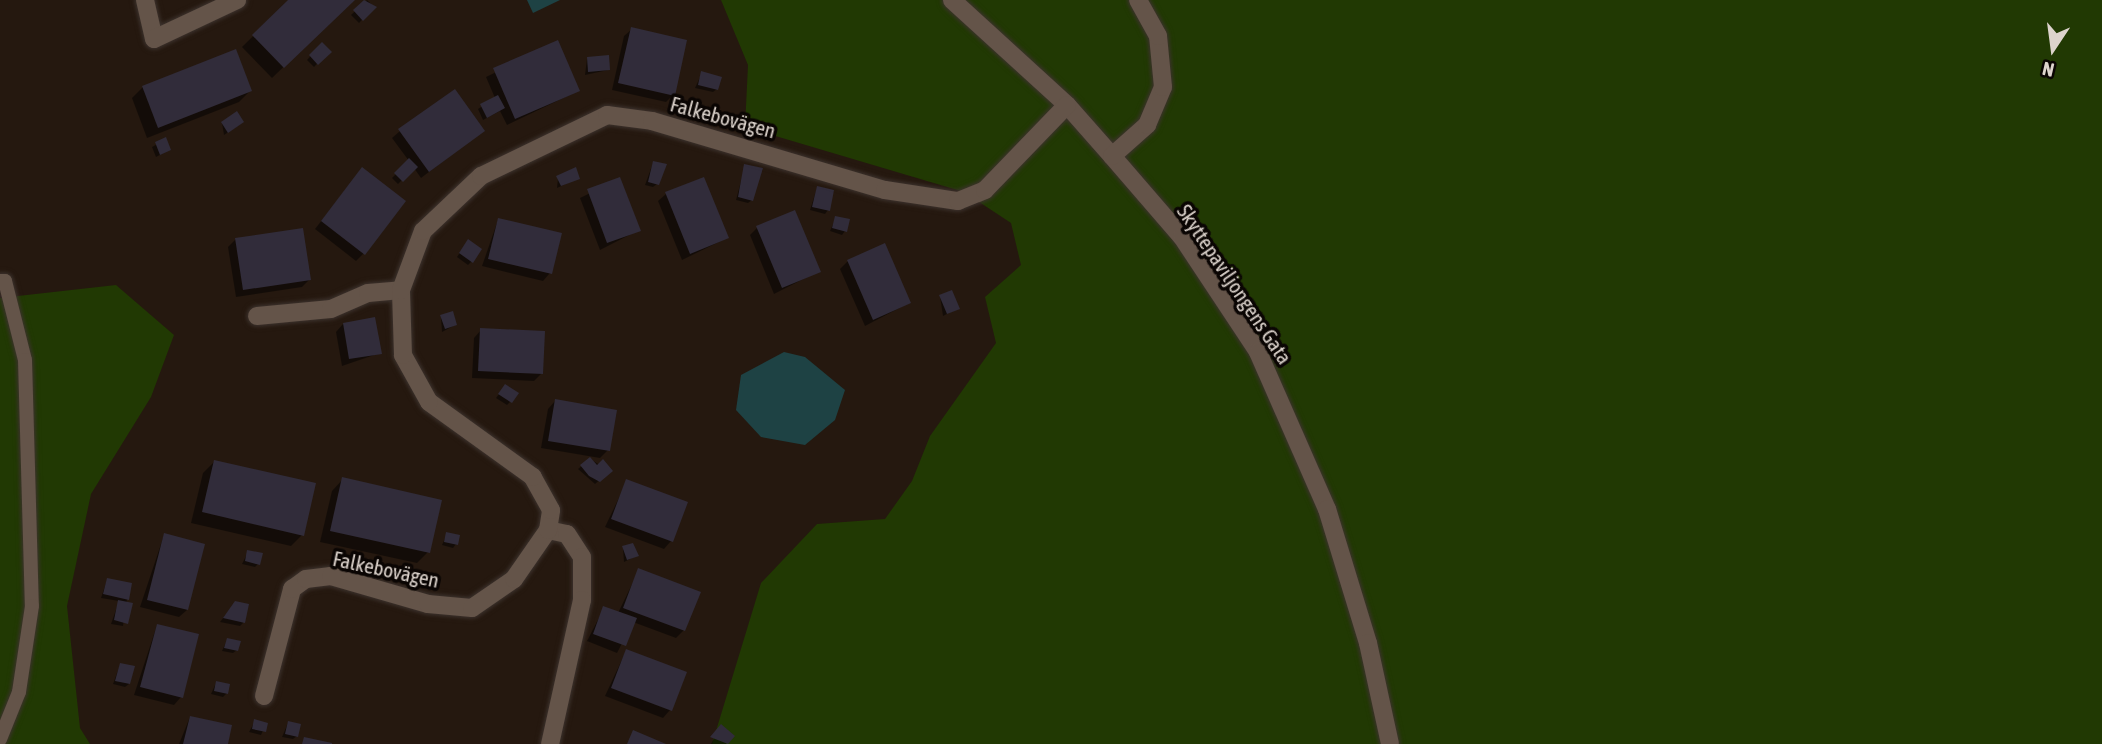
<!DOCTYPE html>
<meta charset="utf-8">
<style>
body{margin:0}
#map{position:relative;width:2102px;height:744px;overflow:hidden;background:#25180f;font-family:"Asap Condensed",sans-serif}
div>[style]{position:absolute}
.green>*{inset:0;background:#213903}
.water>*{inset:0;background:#1e4244}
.shadow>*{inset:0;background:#0007}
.building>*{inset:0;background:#312c3a}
.roads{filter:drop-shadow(0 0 2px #3c322d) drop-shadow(0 0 2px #3c322d)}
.service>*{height:14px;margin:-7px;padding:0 7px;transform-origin:7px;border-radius:7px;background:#645449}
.minor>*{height:18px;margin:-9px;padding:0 9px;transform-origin:9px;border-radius:9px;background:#645449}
span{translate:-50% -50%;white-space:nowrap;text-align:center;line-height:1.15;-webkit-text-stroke:7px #0a0503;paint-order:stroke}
.street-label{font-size:21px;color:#ddd4cd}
.north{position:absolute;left:2018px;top:14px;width:70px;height:70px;-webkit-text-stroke:5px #0a0503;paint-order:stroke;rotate:193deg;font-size:19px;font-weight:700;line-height:28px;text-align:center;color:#ddd4cd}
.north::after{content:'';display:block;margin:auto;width:24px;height:32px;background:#ddd4cd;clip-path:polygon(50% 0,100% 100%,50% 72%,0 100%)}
</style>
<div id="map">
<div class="green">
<div style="clip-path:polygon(721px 0,2102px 0,2102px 744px,712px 744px,761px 583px,817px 524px,885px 519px,912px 481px,930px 436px,996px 343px,985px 297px,1021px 265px,1011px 223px,964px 192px,745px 127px,748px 65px)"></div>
<div style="clip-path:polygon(116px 285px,174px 335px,151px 397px,91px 494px,67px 606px,80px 728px,90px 744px,0 744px,0 298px)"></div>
</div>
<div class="water">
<div style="clip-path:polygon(527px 0,560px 0,533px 13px)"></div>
<div style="clip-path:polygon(784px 352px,805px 357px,845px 390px,835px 420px,805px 445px,761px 437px,736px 410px,741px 375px)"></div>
</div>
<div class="shadow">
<div style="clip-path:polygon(290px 0,353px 0,272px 78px,242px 47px)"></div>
<div style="clip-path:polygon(367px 0,374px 7px,359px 23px,351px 15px)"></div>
<div style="clip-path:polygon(632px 29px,673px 95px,666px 102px,612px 90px,624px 36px)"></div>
<div style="clip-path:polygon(557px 42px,578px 91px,507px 125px,500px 111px,483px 120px,478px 109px,495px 98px,486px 77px)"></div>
<div style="clip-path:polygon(322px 44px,329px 51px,314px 67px,307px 60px)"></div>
<div style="clip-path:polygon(587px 59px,608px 70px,585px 75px)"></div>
<div style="clip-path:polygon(702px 73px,717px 89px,713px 92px,695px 88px)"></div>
<div style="clip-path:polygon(143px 87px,250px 91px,239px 102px,147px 138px,132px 98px)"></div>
<div style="clip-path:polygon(222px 123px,239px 125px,224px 135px)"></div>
<div style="clip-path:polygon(400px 131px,483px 131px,421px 178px,414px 168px,398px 184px,392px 178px,409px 161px,392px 138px)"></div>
<div style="clip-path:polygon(165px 140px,169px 150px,156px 157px,152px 147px)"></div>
<div style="clip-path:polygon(653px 163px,657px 184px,653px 187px,645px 185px)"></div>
<div style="clip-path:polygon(745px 166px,752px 200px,748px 203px,736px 200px)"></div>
<div style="clip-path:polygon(362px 169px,364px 253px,356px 261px,315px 229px)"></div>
<div style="clip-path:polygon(558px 178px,578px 178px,557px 188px)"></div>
<div style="clip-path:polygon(619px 179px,639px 230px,600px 250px,580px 198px)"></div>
<div style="clip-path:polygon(817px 188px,828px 210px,825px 214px,810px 210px)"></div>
<div style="clip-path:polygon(666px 194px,727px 238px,682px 260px,658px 201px)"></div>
<div style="clip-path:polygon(836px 218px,845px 231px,842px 235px,830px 231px)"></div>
<div style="clip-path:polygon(498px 220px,550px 273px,543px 281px,482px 266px)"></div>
<div style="clip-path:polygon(757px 228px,819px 271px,774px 294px,750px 235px)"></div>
<div style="clip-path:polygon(236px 239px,309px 280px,302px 287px,236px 297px,228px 247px)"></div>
<div style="clip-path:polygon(465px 245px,472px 261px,468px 265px,457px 257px)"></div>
<div style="clip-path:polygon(848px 261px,909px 303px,865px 326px,840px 269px)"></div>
<div style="clip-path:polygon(940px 296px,958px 308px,943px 316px)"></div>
<div style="clip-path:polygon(441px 317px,455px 325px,442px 332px)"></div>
<div style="clip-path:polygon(343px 324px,380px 353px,342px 366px,336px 332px)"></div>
<div style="clip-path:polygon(481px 330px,542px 373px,534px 381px,472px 378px,474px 338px)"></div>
<div style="clip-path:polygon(502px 390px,510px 402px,507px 405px,496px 398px)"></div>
<div style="clip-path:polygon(555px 401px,608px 450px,600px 458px,541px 448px,548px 409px)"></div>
<div style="clip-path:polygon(590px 459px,610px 471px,595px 484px,578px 469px)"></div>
<div style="clip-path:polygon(214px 462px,302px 535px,291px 546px,191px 523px,203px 473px)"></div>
<div style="clip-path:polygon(343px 479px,428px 552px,417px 563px,320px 542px,332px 491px)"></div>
<div style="clip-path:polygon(627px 481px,671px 541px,664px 549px,605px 527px)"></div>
<div style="clip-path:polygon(447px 534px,456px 544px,453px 548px,442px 545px)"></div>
<div style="clip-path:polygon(164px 535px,187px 610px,179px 617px,140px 607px)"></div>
<div style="clip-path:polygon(623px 548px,636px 556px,624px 562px)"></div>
<div style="clip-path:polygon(248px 552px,258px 564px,255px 567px,242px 564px)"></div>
<div style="clip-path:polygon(639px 570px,684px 630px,676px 638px,633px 622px,617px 653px,587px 641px,604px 608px,618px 613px)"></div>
<div style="clip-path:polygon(107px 580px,127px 599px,123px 626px,111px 624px,119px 601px,101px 598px)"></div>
<div style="clip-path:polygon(235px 603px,243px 623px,240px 626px,220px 622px)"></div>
<div style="clip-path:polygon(157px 625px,181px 697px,174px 705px,134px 695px)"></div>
<div style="clip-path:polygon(227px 640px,237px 650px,233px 653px,222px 651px)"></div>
<div style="clip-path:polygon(626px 651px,670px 710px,663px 718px,605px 696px)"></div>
<div style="clip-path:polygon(120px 665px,129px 684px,125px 687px,113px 684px)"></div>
<div style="clip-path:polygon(216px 683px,227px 693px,223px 697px,211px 694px)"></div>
<div style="clip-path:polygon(190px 717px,226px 744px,179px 744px)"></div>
<div style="clip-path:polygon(255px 721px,266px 724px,261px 735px,249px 732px)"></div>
<div style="clip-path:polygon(288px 723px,297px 736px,293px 739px,282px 737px)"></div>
<div style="clip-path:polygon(721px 726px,733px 736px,726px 744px,711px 744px)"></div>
</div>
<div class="building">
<div style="clip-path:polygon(288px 0,355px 0,284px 68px,252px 35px)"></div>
<div style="clip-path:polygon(364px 0,377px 7px,363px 21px,353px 10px)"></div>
<div style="clip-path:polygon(631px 27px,687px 40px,675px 96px,618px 83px)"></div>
<div style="clip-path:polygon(558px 40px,580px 91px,515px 119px,493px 68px)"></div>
<div style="clip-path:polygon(322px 42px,332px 52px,318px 65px,309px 55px)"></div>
<div style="clip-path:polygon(236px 49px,252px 91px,158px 128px,142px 86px)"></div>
<div style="clip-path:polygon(609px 55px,610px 70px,588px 72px,587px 57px)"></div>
<div style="clip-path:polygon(701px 71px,722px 77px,718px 90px,698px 85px)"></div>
<div style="clip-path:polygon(455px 89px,485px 131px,429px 172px,398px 129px)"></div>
<div style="clip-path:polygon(498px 95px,505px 108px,487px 118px,480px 104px)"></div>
<div style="clip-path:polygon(237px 111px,244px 122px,228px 133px,221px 122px)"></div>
<div style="clip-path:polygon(166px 137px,171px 150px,160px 155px,155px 142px)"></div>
<div style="clip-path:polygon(409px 158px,418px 167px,403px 182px,394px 173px)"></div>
<div style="clip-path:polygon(653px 161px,667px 164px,659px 185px,648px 182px)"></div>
<div style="clip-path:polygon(744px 164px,763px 168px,753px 201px,738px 197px)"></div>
<div style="clip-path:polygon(362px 167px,406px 201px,365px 255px,321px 221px)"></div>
<div style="clip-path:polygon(576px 167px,580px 179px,561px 186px,556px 176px)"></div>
<div style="clip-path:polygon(620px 177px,641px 231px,607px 243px,587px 189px)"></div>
<div style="clip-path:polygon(704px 177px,729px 238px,690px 254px,665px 192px)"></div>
<div style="clip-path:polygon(817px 186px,834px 190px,830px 211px,812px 207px)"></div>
<div style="clip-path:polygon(795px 210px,821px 272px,782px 288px,756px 226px)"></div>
<div style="clip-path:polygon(835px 216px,850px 219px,847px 232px,832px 228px)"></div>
<div style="clip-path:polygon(498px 218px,562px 233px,552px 274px,488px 259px)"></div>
<div style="clip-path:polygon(303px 228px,311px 280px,243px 290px,235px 238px)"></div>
<div style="clip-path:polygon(468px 239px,482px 249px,473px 263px,459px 253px)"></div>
<div style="clip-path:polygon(885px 243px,911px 303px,873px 320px,847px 260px)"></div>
<div style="clip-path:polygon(952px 290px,960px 309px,947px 314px,939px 295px)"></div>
<div style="clip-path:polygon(453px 311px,457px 325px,445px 329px,440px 315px)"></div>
<div style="clip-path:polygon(375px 317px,382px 354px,349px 359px,343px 323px)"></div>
<div style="clip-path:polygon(480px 328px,545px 331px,543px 374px,478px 371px)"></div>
<div style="clip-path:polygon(505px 384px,519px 393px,512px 403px,498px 394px)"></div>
<div style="clip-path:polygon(555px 399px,617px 410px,610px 451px,548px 441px)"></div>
<div style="clip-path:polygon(590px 457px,597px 465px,603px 459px,613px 471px,600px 482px,589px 476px,580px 465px)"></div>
<div style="clip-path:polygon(214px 460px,316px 483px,304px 536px,202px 512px)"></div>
<div style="clip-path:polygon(342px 477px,442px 500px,430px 553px,330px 531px)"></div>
<div style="clip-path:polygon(626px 479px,688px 502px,673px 542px,611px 519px)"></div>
<div style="clip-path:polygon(446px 532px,460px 535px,458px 545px,444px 542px)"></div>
<div style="clip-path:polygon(164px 533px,205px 544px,188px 610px,147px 600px)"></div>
<div style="clip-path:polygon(633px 543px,639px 556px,627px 560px,622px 546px)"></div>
<div style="clip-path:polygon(247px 550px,263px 553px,260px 565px,245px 561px)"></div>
<div style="clip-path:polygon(638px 568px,701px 592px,685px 631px,623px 608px)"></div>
<div style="clip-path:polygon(107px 578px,132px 583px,129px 600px,103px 594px)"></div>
<div style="clip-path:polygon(118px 600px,133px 603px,128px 624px,114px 620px)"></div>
<div style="clip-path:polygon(235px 601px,249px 604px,245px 623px,223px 618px)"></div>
<div style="clip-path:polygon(603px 606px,637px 618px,626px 646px,593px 634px)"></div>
<div style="clip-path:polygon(157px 624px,199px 634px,183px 698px,140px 687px)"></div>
<div style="clip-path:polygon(227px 638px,241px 641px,238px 651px,224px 648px)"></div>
<div style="clip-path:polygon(626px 649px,687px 672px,672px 711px,611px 688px)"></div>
<div style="clip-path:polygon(120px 663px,135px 666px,130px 684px,115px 681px)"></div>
<div style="clip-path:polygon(216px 681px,230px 684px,228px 694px,214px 691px)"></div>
<div style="clip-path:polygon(190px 716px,232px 725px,228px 744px,183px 744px)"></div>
<div style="clip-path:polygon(254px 719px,268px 723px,266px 732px,252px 729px)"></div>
<div style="clip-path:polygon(288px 721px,301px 724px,298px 737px,285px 734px)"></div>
<div style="clip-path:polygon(721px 724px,735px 736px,728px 744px,710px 737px)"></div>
<div style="clip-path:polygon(633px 730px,666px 744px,627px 744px)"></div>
<div style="clip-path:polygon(304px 737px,332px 743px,332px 744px,302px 744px)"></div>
</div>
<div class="roads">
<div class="service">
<div style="left:0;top:281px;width:5px"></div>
<div style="left:5px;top:281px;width:81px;rotate:75.8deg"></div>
<div style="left:25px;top:360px;width:246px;rotate:88.4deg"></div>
<div style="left:32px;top:606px;width:87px;rotate:98.6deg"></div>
<div style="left:19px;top:692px;width:51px;rotate:112deg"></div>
</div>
<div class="minor">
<div style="left:145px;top:0;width:40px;rotate:77deg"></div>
<div style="left:154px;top:39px;width:92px;rotate:-25.2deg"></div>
<div style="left:952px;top:0;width:156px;rotate:42.4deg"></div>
<div style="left:1067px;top:105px;width:68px;rotate:48.6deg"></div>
<div style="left:1112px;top:156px;width:107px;rotate:49.2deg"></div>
<div style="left:1182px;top:237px;width:138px;rotate:56.5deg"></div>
<div style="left:1258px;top:352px;width:171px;rotate:66.3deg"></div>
<div style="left:1327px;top:509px;width:140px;rotate:73deg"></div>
<div style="left:1368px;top:643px;width:103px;rotate:77.7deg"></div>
<div style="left:1112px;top:156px;width:47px;rotate:-41.5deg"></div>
<div style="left:1147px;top:125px;width:41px;rotate:-67.2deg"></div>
<div style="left:1163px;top:87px;width:51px;rotate:-95.6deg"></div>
<div style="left:1158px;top:36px;width:41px;rotate:-119.1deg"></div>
<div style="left:257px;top:316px;width:74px;rotate:-5.4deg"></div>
<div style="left:331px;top:309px;width:40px;rotate:-23.4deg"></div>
<div style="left:368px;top:293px;width:33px;rotate:-5deg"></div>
<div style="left:548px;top:530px;width:19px;rotate:12deg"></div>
<div style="left:567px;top:534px;width:27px;rotate:57deg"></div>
<div style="left:582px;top:557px;width:43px;rotate:90deg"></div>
<div style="left:582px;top:600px;width:148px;rotate:102.5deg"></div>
<div style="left:264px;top:696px;width:111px;rotate:-75.3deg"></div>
<div style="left:292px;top:589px;width:17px;rotate:-36deg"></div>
<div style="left:306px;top:579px;width:25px;rotate:-7deg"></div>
<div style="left:331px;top:576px;width:101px;rotate:16.1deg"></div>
<div style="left:428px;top:604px;width:44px;rotate:5.2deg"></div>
<div style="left:472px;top:608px;width:51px;rotate:-34.6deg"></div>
<div style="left:514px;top:579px;width:60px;rotate:-55.2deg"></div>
<div style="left:548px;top:530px;width:20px;rotate:-81deg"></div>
<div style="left:551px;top:510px;width:38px;rotate:-119deg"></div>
<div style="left:533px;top:477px;width:128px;rotate:-144.2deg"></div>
<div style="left:429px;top:402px;width:54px;rotate:-119deg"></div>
<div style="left:403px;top:355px;width:65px;rotate:-91.8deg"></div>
<div style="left:401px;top:290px;width:63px;rotate:-69.6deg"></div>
<div style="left:423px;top:231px;width:80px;rotate:-43.5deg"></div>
<div style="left:481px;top:176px;width:140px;rotate:-25.8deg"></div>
<div style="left:607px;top:115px;width:45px;rotate:7.6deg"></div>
<div style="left:652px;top:121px;width:243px;rotate:16.5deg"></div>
<div style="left:885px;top:190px;width:74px;rotate:8.6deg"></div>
<div style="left:958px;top:201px;width:29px;rotate:-22deg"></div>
<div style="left:985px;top:190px;width:118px;rotate:-46deg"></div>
</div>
</div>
<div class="street-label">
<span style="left:723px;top:117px;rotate:15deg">Falkebovägen</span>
<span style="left:1235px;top:284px;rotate:56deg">Skyttepaviljongens Gata</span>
<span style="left:386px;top:569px;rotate:12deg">Falkebovägen</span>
</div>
<div class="north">N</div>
</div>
